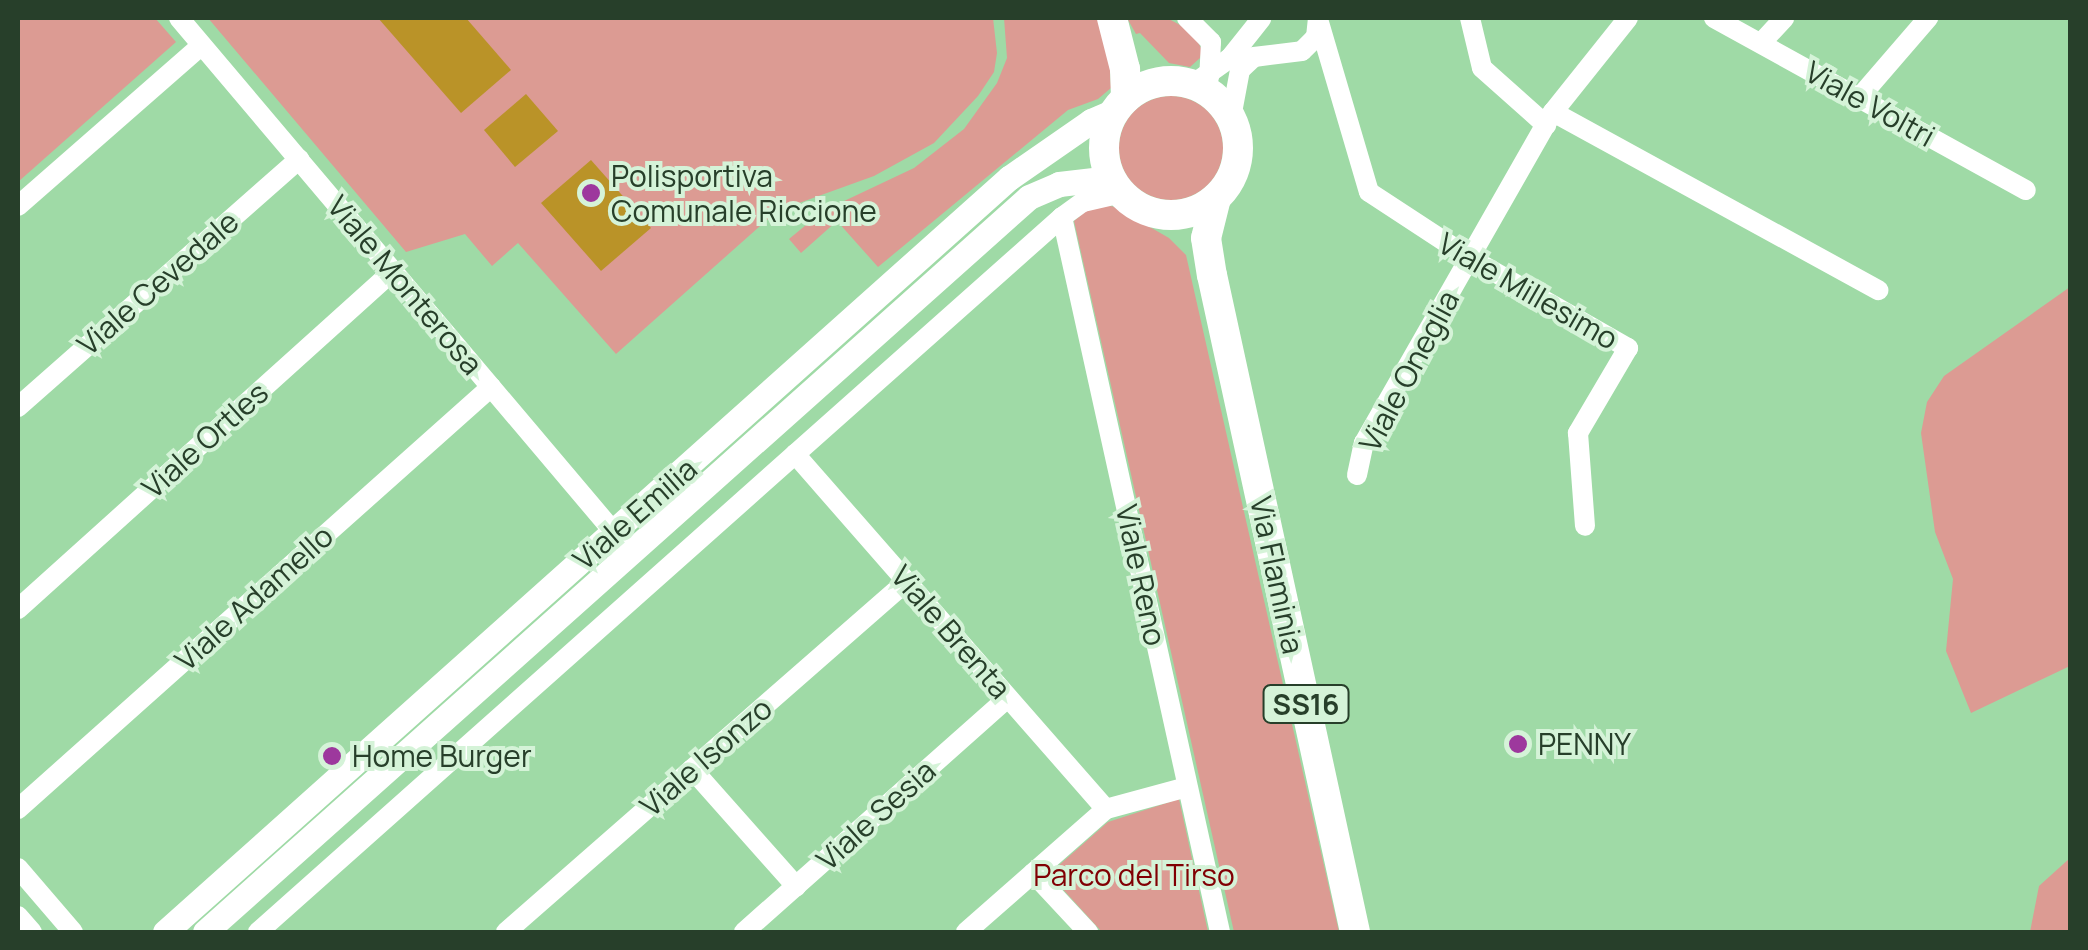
<!DOCTYPE html>
<style>
body{margin:0}
#map{position:relative;width:2088px;height:950px;overflow:hidden;background:#9fdaa6;font-family:Manrope,sans-serif}
div>[style]{position:absolute}
.green>*{inset:0;background:#dc9b93}
.round{border-radius:50%}
.water>*{inset:0;background:#ba9328}
.minor>*{height:20px;margin:-10px;padding:0 10px;transform-origin:10px;border-radius:10px;background:#fff}
.tertiary>*{height:25px;margin:-12.5px;padding:0 12.5px;transform-origin:12.5px;border-radius:12.5px;background:#fff}
.primary>*{height:30px;margin:-15px;padding:0 15px;transform-origin:15px;border-radius:15px;background:#fff}
.primary>.ring{margin:-15px;padding:0;box-sizing:content-box;background:none;border:30px solid #fff;border-radius:50%}
.dots>*{width:28px;height:28px;translate:-50% -50%;box-sizing:border-box;border:5px solid #d5f3d8;border-radius:50%}
span{translate:-50% -50%;white-space:nowrap;text-align:center;line-height:1.15;-webkit-text-stroke:8px #d5f3d8;paint-order:stroke}
.shield-label span{padding:2px 8px;background:#d5f3d8;border:2px solid;border-radius:8px;-webkit-text-stroke-width:0}
.shield-label{font-size:28px;color:#273f2a;font-weight:700}
.street-label{font-size:30px;color:#273f2a}
.poi-label{font-size:30px;color:#273f2a}
.left{translate:0 -50%;text-align:left}
.park-label{font-size:30px;color:#810004}
.frame{position:absolute;inset:0;border:20px solid #273f2a;pointer-events:none}
</style>
<div id="map">
<div class="green">
<div style="clip-path:polygon(18px 18px,155px 18px,176px 42px,18px 182px)"></div>
<div style="clip-path:polygon(208px 18px,993px 18px,997px 53px,994px 72px,978px 96px,934px 143px,874px 176px,777px 211px,616px 354px,518px 243px,492px 266px,465px 234px,406px 252px)"></div>
<div style="clip-path:polygon(1004px 18px,1097px 18px,1109px 53px,1111px 88px,1098px 99px,1068px 110px,878px 267px,837px 221px,801px 253px,789px 239px,823px 211px,914px 168px,964px 129px,997px 83px,1007px 58px)"></div>
<div style="clip-path:polygon(1127px 18px,1167px 18px,1193px 32px,1202px 50px,1200px 58px,1190px 67px,1169px 63px,1140px 33px,1136px 34px)"></div>
<div class="round" style="left:1119px;top:96px;width:104px;height:104px"></div>
<div style="clip-path:polygon(1096px 203px,1115px 207px,1169px 238px,1186px 255px,1339px 932px,1234px 932px,1074px 221px)"></div>
<div style="clip-path:polygon(2070px 287px,2070px 666px,1971px 713px,1946px 651px,1953px 579px,1935px 532px,1921px 433px,1927px 402px,1944px 376px)"></div>
<div style="clip-path:polygon(1179px 799px,1208px 932px,1102px 932px,1049px 874px,1108px 822px)"></div>
<div style="clip-path:polygon(2070px 858px,2070px 932px,2030px 932px,2039px 886px)"></div>
</div>
<div class="water">
<div style="clip-path:polygon(378px 18px,466px 18px,511px 70px,461px 113px)"></div>
<div style="clip-path:polygon(526px 94px,558px 131px,515px 167px,484px 130px)"></div>
<div style="clip-path:polygon(591px 160px,651px 228px,601px 271px,541px 203px)"></div>
</div>
<div class="minor">
<div style="left:179px;top:18px;width:688px;rotate:49.78deg"></div>
<div style="left:1187px;top:18px;width:34px;rotate:45deg"></div>
<div style="left:1211px;top:42px;width:35px;rotate:93deg"></div>
<div style="left:1470px;top:18px;width:51px;rotate:76.5deg"></div>
<div style="left:1482px;top:68px;width:86px;rotate:41.7deg"></div>
<div style="left:1714px;top:18px;width:356px;rotate:28.9deg"></div>
<div style="left:1318px;top:19px;width:180px;rotate:73.6deg"></div>
<div style="left:1369px;top:192px;width:121px;rotate:33.2deg"></div>
<div style="left:1470px;top:258px;width:182px;rotate:29.7deg"></div>
<div style="left:1628px;top:348px;width:99px;rotate:120.5deg"></div>
<div style="left:1578px;top:433px;width:93px;rotate:85.7deg"></div>
<div style="left:1761px;top:43px;width:34px;rotate:-47deg"></div>
<div style="left:1192px;top:85px;width:47px;rotate:-35.4deg"></div>
<div style="left:1230px;top:58px;width:50px;rotate:-51.5deg"></div>
<div style="left:1859px;top:98px;width:106px;rotate:-49.2deg"></div>
<div style="left:1553px;top:112px;width:371px;rotate:28.7deg"></div>
<div style="left:1231px;top:118px;width:49px;rotate:-79.4deg"></div>
<div style="left:1240px;top:70px;width:19px;rotate:-43deg"></div>
<div style="left:1254px;top:57px;width:48px;rotate:-7.1deg"></div>
<div style="left:1302px;top:51px;width:20px;rotate:-45deg"></div>
<div style="left:1316px;top:37px;width:19px;rotate:-84deg"></div>
<div style="left:18px;top:206px;width:244px;rotate:-41.2deg"></div>
<div style="left:1062px;top:217px;width:732px;rotate:77.54deg"></div>
<div style="left:18px;top:407px;width:375px;rotate:-41.4deg"></div>
<div style="left:795px;top:454px;width:472px;rotate:48.8deg"></div>
<div style="left:1357px;top:475px;width:33px;rotate:-78deg"></div>
<div style="left:1364px;top:443px;width:381px;rotate:-60.3deg"></div>
<div style="left:1553px;top:112px;width:120px;rotate:-51.4deg"></div>
<div style="left:18px;top:609px;width:505px;rotate:-42.03deg"></div>
<div style="left:692px;top:769px;width:157px;rotate:48.4deg"></div>
<div style="left:18px;top:809px;width:634px;rotate:-41.74deg"></div>
<div style="left:18px;top:868px;width:84px;rotate:49.3deg"></div>
<div style="left:1033px;top:873px;width:81px;rotate:47deg"></div>
<div style="left:18px;top:916px;width:21px;rotate:49deg"></div>
<div style="left:258px;top:932px;width:1076px;rotate:-41.65deg"></div>
<div style="left:1062px;top:217px;width:26px;rotate:-36deg"></div>
<div style="left:1083px;top:202px;width:39px;rotate:-13deg"></div>
<div style="left:506px;top:932px;width:533px;rotate:-41.2deg"></div>
<div style="left:744px;top:932px;width:353px;rotate:-41.6deg"></div>
<div style="left:966px;top:932px;width:186px;rotate:-41.3deg"></div>
<div style="left:1106px;top:809px;width:84px;rotate:-15.2deg"></div>
</div>
<div class="tertiary">
<div style="left:165px;top:932px;width:1132px;rotate:-41.78deg"></div>
<div style="left:1009px;top:178px;width:100px;rotate:-34.8deg"></div>
<div style="left:1091px;top:121px;width:26px;rotate:-23deg"></div>
<div style="left:205px;top:932px;width:1104px;rotate:-41.73deg"></div>
<div style="left:1029px;top:197px;width:33px;rotate:-23deg"></div>
<div style="left:1059px;top:184px;width:52px;rotate:-6.6deg"></div>
</div>
<div class="primary">
<div style="left:1112px;top:18px;width:53px;rotate:75.7deg"></div>
<div style="left:1125px;top:69px;width:29px;rotate:88deg"></div>
<div class="ring" style="left:1104px;top:81px;width:104px;height:104px"></div>
<div style="left:1216px;top:198px;width:41px;rotate:104deg"></div>
<div style="left:1206px;top:238px;width:37px;rotate:81deg"></div>
<div style="left:1212px;top:275px;width:672px;rotate:77.72deg"></div>
</div>
<div class="dots">
<div style="left:591px;top:193px;background:#9d389d"></div>
<div style="left:1518px;top:744px;background:#9d389d"></div>
<div style="left:332px;top:756px;background:#9d389d"></div>
</div>
<div class="shield-label">
<span style="left:1306px;top:704px">SS16</span>
</div>
<div class="street-label">
<span style="left:1870px;top:104px;rotate:29deg">Viale Voltri</span>
<span style="left:158px;top:283px;rotate:-41deg">Viale Cevedale</span>
<span style="left:405px;top:285px;rotate:50deg">Viale Monterosa</span>
<span style="left:1528px;top:291px;rotate:30deg">Viale Millesimo</span>
<span style="left:1409px;top:371px;rotate:-62deg">Viale Oneglia</span>
<span style="left:205px;top:440px;rotate:-42deg">Viale Ortles</span>
<span style="left:635px;top:514px;rotate:-41deg">Viale Emilia</span>
<span style="left:1141px;top:575px;rotate:78deg">Viale Reno</span>
<span style="left:1277px;top:575px;rotate:78deg">Via Flaminia</span>
<span style="left:254px;top:598px;rotate:-42deg">Viale Adamello</span>
<span style="left:951px;top:632px;rotate:49deg">Viale Brenta</span>
<span style="left:706px;top:757px;rotate:-41deg">Viale Isonzo</span>
<span style="left:876px;top:815px;rotate:-42deg">Viale Sesia</span>
</div>
<div class="poi-label">
<span class="left" style="left:611px;top:193px">Polisportiva<br>Comunale Riccione</span>
<span class="left" style="left:1538px;top:744px">PENNY</span>
<span class="left" style="left:352px;top:756px">Home Burger</span>
</div>
<div class="park-label">
<span style="left:1134px;top:875px">Parco del Tirso</span>
</div>
<div class="frame"></div>
</div>
